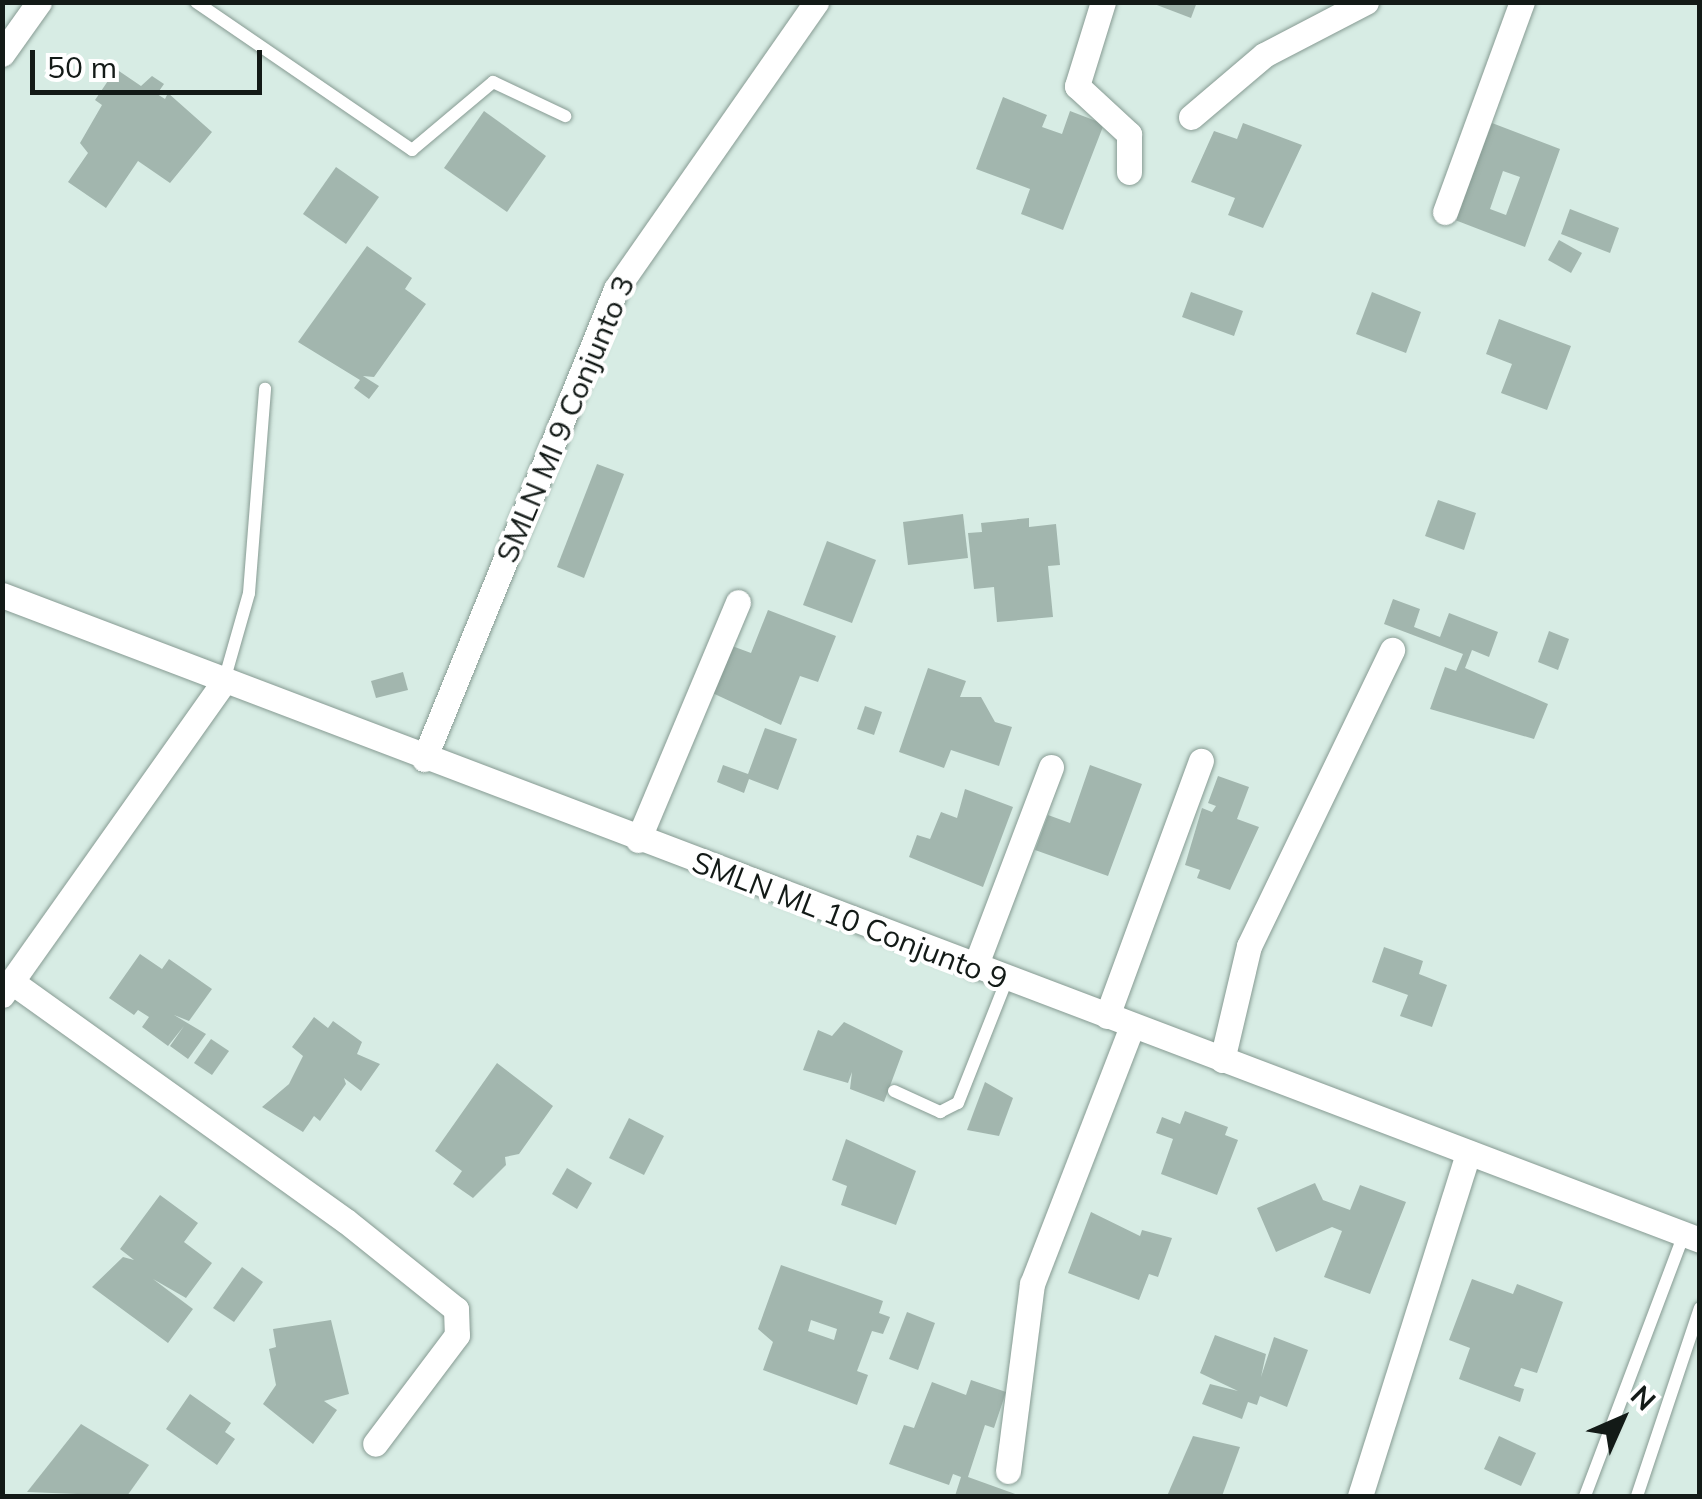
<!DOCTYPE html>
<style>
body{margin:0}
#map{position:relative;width:1702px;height:1499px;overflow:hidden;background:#d7ece4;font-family:Mulish,sans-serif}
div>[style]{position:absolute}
.building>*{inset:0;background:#a2b6ae}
.roads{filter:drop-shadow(0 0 2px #879b93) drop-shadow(0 0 2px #879b93)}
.service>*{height:12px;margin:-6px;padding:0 6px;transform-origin:6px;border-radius:6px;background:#fff}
.minor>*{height:25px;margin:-12.5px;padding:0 12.5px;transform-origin:12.5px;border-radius:12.5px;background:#fff}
span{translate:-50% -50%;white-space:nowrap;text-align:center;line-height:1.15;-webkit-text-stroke:8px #fff;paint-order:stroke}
.street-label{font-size:30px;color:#131a17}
.frame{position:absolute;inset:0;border:5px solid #131a17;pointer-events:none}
.north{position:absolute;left:1572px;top:1369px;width:100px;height:100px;-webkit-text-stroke:8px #fff;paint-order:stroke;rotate:45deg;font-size:28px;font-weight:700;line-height:40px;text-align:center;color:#131a17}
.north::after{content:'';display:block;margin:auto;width:35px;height:45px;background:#131a17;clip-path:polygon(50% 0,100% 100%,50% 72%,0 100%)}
.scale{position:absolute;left:30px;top:50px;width:232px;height:45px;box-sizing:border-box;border:5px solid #131a17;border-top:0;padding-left:12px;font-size:30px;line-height:35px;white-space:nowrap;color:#131a17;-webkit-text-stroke:8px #fff;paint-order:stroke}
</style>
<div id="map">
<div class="building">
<div style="clip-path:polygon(1149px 2px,1197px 2px,1191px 18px)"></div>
<div style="clip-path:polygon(116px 69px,141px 86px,152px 76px,164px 84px,157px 94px,165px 99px,168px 93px,212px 132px,170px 183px,138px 161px,106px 208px,68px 182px,88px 153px,80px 143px,102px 105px,95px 100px)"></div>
<div style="clip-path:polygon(1003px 97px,1047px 115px,1042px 127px,1062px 134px,1070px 111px,1104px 124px,1063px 230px,1021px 214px,1030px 189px,976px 169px)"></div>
<div style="clip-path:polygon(484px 111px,546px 156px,507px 212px,444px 168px)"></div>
<div style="clip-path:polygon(1243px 123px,1302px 145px,1263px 228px,1228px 215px,1235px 198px,1191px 182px,1214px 131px,1237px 139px)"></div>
<div style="clip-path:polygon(evenodd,1492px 123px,1560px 149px,1525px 247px,1455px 220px,1492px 123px,1503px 171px,1520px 177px,1506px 215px,1490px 209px,1503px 171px)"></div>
<div style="clip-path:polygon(336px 167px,379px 197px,346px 244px,303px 214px)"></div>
<div style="clip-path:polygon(1570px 209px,1619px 228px,1610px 253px,1561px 234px)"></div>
<div style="clip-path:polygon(1559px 240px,1582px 253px,1571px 273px,1548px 260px)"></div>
<div style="clip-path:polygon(367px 246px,412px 278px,405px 289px,426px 304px,374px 377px,363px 376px,379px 386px,369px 399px,354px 388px,360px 380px,298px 342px)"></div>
<div style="clip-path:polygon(1191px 292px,1243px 311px,1234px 336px,1182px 317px)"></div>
<div style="clip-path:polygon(1372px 292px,1421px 312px,1406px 353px,1356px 334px)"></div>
<div style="clip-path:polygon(1499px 319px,1571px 346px,1547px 410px,1501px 393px,1512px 364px,1486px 354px)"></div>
<div style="clip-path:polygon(597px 464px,624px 474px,584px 578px,557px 567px)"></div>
<div style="clip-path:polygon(1438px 500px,1476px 513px,1464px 550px,1425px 536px)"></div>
<div style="clip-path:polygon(963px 514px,968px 558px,908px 565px,903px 522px)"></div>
<div style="clip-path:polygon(1029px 518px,1029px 527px,1056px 524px,1060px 565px,1048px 566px,1053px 617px,997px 622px,994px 587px,974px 589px,968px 533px,982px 532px,981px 523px)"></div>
<div style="clip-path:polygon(827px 541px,876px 560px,852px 623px,803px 605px)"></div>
<div style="clip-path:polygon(1393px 599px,1420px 609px,1414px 627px,1440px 637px,1449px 613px,1498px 632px,1489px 657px,1472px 650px,1465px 668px,1548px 704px,1534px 739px,1430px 709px,1445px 667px,1456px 671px,1463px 654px,1384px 624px)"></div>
<div style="clip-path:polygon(768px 610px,836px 636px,818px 682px,800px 676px,781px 725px,706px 690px,724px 643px,751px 653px)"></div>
<div style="clip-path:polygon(1549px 631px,1569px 639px,1558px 670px,1538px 662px)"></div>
<div style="clip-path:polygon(928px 668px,966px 681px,960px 697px,981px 697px,995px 722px,1012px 727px,999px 766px,951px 750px,944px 768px,899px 752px)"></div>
<div style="clip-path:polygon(403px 672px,408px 690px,376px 698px,371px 681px)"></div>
<div style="clip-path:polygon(865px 706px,882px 712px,874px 735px,857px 729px)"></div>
<div style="clip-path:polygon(765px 728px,797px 739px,778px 790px,749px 779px,744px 793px,717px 782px,723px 765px,748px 774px)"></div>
<div style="clip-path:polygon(1090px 765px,1142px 784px,1108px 876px,1035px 850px,1048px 815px,1070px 823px)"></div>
<div style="clip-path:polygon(1218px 776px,1249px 787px,1237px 819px,1259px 827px,1230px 890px,1197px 878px,1200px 870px,1185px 865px,1202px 808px,1212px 812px,1216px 806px,1208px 803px)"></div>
<div style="clip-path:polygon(965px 789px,1013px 807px,983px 887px,909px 857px,917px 835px,930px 839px,941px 812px,957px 818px,949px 847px)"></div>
<div style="clip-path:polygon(1384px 947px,1423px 961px,1419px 974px,1447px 985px,1432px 1027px,1400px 1016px,1408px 995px,1372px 982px)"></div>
<div style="clip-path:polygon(140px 954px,162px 969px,169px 959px,212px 989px,189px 1021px,174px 1015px,206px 1034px,188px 1059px,170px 1046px,184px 1026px,168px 1046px,142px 1027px,149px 1017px,138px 1010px,134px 1015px,109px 998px)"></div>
<div style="clip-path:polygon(314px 1017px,328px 1028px,333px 1021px,362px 1042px,357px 1054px,380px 1064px,361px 1091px,344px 1078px,346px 1084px,320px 1121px,314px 1116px,303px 1132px,262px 1107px,289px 1084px,303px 1056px,292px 1047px)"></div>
<div style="clip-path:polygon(844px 1022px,903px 1051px,884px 1102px,850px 1089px,852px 1072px,848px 1083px,803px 1070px,818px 1030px,832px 1036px)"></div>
<div style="clip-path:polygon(211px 1039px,229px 1051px,212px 1075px,194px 1063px)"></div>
<div style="clip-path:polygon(497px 1063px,553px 1106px,519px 1154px,505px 1157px,506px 1165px,473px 1198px,453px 1184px,462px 1171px,435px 1151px)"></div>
<div style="clip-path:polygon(985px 1082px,1013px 1098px,999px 1136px,967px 1130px)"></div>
<div style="clip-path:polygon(1185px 1111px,1228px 1127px,1225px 1135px,1238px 1140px,1217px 1195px,1161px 1174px,1173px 1139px,1156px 1133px,1162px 1117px,1180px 1124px)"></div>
<div style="clip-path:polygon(629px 1118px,664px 1136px,644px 1175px,609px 1158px)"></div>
<div style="clip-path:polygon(846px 1139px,916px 1171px,896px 1225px,841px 1205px,847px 1186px,832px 1180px)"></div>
<div style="clip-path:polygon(567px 1168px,592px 1183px,577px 1209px,552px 1194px)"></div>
<div style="clip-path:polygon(1315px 1183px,1323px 1200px,1350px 1210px,1360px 1185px,1406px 1202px,1370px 1294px,1324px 1277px,1342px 1231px,1332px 1227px,1276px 1252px,1257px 1208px)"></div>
<div style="clip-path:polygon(160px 1195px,198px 1223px,184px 1242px,212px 1263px,186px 1298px,153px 1279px,193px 1309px,168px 1343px,92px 1287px,123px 1257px,134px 1260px,120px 1249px)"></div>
<div style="clip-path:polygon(1091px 1212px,1140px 1236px,1142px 1230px,1172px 1238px,1158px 1277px,1149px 1274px,1139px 1300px,1068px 1273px)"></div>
<div style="clip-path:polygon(evenodd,781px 1265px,883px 1301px,879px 1313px,890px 1317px,883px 1334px,872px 1331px,857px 1371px,868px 1375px,857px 1405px,763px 1370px,773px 1342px,758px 1329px,781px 1265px,811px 1320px,837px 1329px,834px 1340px,808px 1331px,811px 1320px)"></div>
<div style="clip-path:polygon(242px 1267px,263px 1282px,234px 1322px,213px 1308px)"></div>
<div style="clip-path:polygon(1472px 1279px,1513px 1294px,1517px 1284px,1563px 1302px,1537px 1373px,1521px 1368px,1514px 1386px,1524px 1389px,1520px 1402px,1459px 1379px,1470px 1348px,1449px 1340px)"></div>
<div style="clip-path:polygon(907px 1312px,935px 1323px,918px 1370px,889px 1359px)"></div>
<div style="clip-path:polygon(331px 1320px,349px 1394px,324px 1401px,337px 1410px,313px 1444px,263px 1404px,276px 1385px,269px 1349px,276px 1347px,273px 1329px)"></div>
<div style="clip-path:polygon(1215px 1335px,1266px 1354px,1261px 1377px,1274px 1337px,1308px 1350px,1287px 1407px,1260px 1396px,1257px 1405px,1248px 1402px,1242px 1419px,1202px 1404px,1210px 1384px,1238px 1391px,1200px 1373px)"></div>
<div style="clip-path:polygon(971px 1380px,1006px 1392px,994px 1428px,985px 1425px,968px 1477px,1021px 1496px,955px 1496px,961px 1477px,953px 1474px,949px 1485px,889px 1464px,904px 1425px,914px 1428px,932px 1382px,966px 1395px)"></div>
<div style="clip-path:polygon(190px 1394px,231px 1423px,225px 1432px,235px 1439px,217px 1465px,166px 1429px)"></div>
<div style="clip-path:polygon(81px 1424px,149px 1465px,127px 1496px,27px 1492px)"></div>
<div style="clip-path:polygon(1193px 1436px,1240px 1447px,1222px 1496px,1167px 1496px)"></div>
<div style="clip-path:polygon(1499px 1436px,1536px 1453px,1521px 1486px,1484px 1469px)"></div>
</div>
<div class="roads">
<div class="service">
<div style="left:196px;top:2px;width:262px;rotate:34.4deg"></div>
<div style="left:412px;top:150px;width:106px;rotate:-40deg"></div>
<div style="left:493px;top:82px;width:80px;rotate:25.3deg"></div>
<div style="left:224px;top:681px;width:91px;rotate:-74.1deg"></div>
<div style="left:249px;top:593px;width:205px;rotate:-85.5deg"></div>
<div style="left:894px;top:1091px;width:51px;rotate:24.5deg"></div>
<div style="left:940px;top:1112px;width:20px;rotate:-27deg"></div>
<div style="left:958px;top:1103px;width:133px;rotate:-68.4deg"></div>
<div style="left:1585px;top:1496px;width:280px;rotate:-69.3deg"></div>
<div style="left:1637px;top:1496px;width:198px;rotate:-71.5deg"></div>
</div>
<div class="minor">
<div style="left:1103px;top:2px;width:88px;rotate:107.2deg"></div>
<div style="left:1077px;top:86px;width:71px;rotate:42.7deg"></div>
<div style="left:1129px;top:134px;width:38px;rotate:90deg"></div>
<div style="left:2px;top:54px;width:64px;rotate:-54.6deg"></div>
<div style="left:1191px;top:117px;width:96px;rotate:-40.3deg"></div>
<div style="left:1264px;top:55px;width:115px;rotate:-27.5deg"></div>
<div style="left:1445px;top:212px;width:224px;rotate:-69.9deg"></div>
<div style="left:2px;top:595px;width:1816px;rotate:20.8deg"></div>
<div style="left:424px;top:759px;width:508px;rotate:-67.78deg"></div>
<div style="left:616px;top:289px;width:350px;rotate:-55.1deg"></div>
<div style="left:638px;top:840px;width:258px;rotate:-67.2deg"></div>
<div style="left:975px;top:967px;width:214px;rotate:-69.2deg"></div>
<div style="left:12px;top:982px;width:411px;rotate:35.6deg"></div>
<div style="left:346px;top:1221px;width:141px;rotate:38.7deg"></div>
<div style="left:456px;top:1309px;width:26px;rotate:88deg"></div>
<div style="left:457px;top:1335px;width:136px;rotate:127deg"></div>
<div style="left:2px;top:995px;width:385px;rotate:-54.7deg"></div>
<div style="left:1107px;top:1016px;width:272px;rotate:-69.8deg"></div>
<div style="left:1222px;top:1060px;width:117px;rotate:-76.7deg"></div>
<div style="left:1249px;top:946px;width:329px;rotate:-64.2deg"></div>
<div style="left:1008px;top:1471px;width:189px;rotate:-82.7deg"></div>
<div style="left:1032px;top:1284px;width:277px;rotate:-68.8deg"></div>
<div style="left:1360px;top:1496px;width:360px;rotate:-72.5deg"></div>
</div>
</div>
<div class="street-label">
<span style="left:565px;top:419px;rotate:-67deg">SMLN MI 9 Conjunto 3</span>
<span style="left:850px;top:920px;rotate:21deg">SMLN ML 10 Conjunto 9</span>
</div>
<div class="frame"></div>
<div class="north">N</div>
<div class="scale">50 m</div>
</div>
